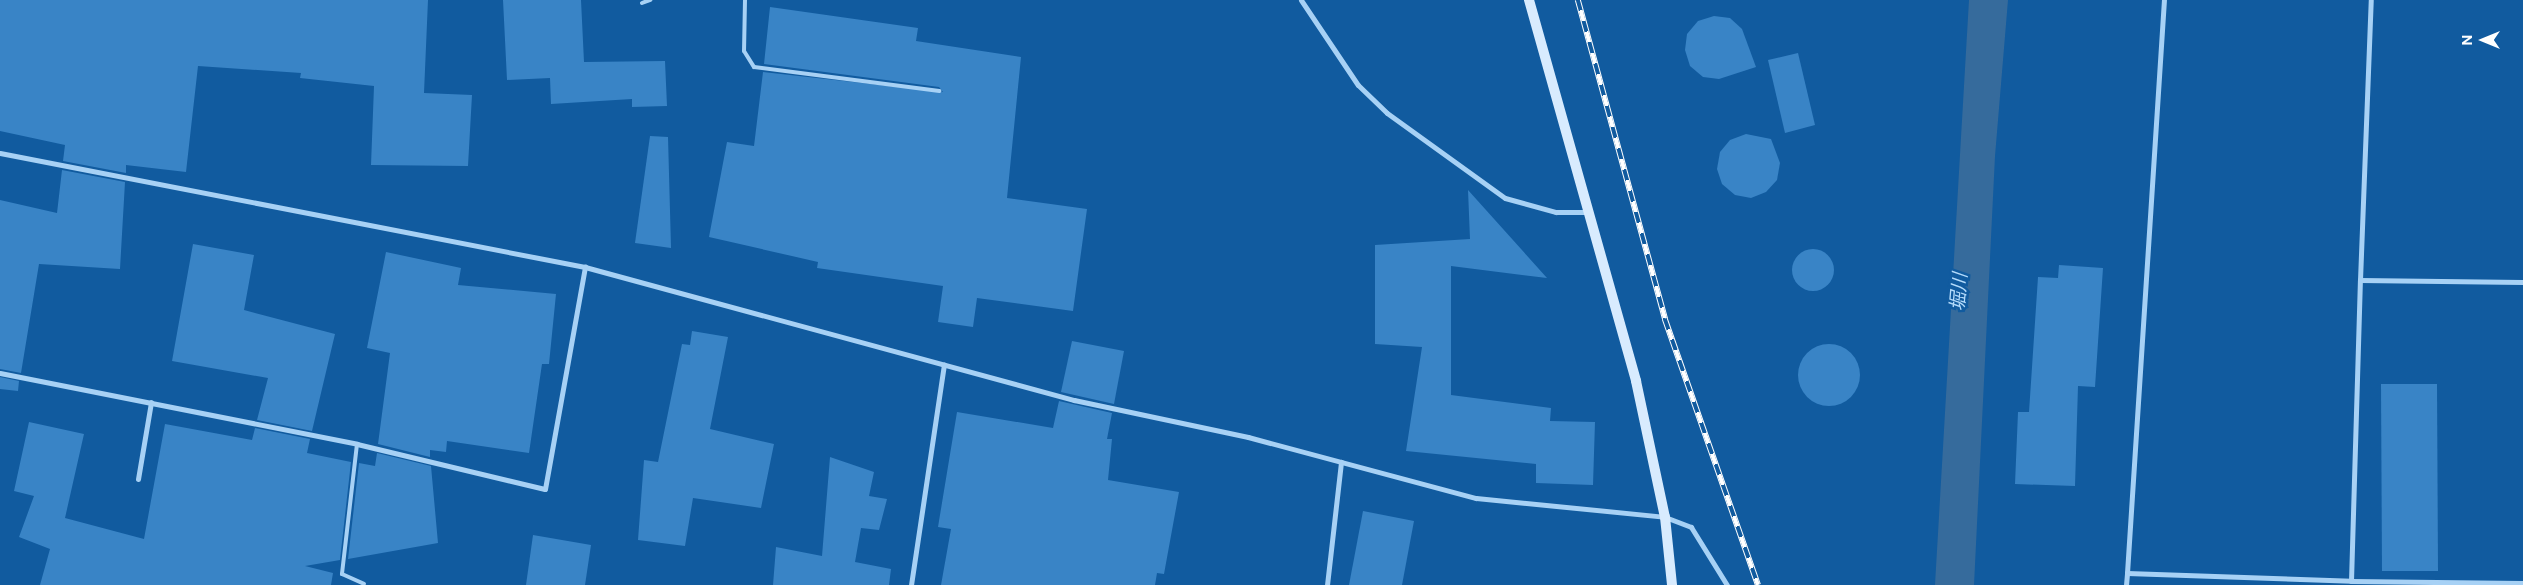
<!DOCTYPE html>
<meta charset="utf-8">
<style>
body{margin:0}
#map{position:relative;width:2523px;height:585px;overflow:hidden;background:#115b9f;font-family:Figtree,"Noto Sans JP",sans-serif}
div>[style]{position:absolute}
.water>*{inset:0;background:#366b9c}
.building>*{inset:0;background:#3984c6}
.round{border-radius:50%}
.lane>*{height:4px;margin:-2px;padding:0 2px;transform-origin:2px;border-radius:2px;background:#a7d1f5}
.street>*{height:5px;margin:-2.5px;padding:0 2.5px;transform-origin:2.5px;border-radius:2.5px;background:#a7d1f5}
.secondary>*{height:10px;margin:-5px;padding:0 5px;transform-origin:5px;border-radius:5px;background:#d8ebfe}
.rail>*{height:5.5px;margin-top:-2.75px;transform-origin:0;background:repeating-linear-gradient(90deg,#115b9f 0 11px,#fff 0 22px);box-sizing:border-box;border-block:1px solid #fff}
span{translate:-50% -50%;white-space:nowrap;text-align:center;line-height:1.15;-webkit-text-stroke:5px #115b9f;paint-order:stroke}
.water-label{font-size:19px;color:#b4dbfb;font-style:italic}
.north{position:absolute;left:2458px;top:15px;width:50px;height:50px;-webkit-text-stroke:4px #115b9f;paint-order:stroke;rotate:270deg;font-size:14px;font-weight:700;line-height:20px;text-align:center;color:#fff}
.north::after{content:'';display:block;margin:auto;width:18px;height:22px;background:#fff;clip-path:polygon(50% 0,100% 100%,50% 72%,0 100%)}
</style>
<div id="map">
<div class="water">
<div style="clip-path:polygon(1969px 0,2008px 0,1995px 156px,1974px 585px,1935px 585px)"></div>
</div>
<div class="building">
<div style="clip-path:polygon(0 0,428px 0,424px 93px,472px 95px,468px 166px,371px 165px,374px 86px,300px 78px,301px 73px,198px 66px,186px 172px,126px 165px,126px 173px,63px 161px,65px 145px,0 131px)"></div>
<div style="clip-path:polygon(503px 0,581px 0,584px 62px,665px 61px,667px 106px,632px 107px,632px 99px,551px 104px,550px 78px,507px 80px)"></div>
<div style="clip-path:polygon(770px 7px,918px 28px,916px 41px,1021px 57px,1007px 198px,1087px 209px,1073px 311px,977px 298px,973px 327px,938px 322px,943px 286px,817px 268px,818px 262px,709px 237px,727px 142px,754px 146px,763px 72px,943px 92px,939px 87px,764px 64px)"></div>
<div style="clip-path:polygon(1714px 16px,1730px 18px,1742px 29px,1756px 67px,1719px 79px,1703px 77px,1690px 66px,1685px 50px,1687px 34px,1698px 21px)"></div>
<div style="clip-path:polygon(1798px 53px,1815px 125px,1785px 133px,1768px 60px)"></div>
<div style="clip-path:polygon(1746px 134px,1771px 139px,1780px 163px,1777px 180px,1766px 192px,1751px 198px,1735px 195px,1722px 184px,1717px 169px,1720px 152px,1730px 140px)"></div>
<div style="clip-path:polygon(650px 136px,668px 137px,671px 248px,635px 243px)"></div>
<div style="clip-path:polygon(62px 170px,125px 182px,120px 269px,39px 264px,21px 373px,0 369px,0 200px,57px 213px)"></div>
<div style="clip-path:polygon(1468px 190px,1547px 278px,1451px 266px,1451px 395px,1551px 408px,1550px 421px,1595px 422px,1593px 485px,1536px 483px,1536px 464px,1406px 451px,1422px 347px,1375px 344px,1375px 245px,1470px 239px)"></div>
<div style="clip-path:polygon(193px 244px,254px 255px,244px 310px,335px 334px,312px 431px,257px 420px,268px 378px,172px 361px)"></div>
<div class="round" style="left:1792px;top:249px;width:42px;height:42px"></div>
<div style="clip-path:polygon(386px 252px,461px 268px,458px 285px,556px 294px,549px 364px,542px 364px,529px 453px,447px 441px,446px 452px,430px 450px,430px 457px,378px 444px,390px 353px,367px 348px)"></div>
<div style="clip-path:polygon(2059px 265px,2103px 268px,2095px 387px,2078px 386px,2075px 486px,2015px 484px,2018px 412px,2029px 412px,2038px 277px,2058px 278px)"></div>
<div style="clip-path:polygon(692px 331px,728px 337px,710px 429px,774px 444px,761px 508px,693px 498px,685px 546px,638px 540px,644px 460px,658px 462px,682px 344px,690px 345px)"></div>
<div style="clip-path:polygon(1072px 341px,1124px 351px,1114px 404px,1061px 392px)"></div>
<div class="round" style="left:1798px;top:344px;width:62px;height:62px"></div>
<div style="clip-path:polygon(0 377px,19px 381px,18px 391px,0 389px)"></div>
<div style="clip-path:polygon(2381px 384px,2437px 384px,2438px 571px,2382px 571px)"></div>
<div style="clip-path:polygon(1059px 401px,1112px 413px,1107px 439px,1112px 439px,1108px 480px,1179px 492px,1164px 574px,1157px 573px,1155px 585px,941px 585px,951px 529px,938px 527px,957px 412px,1053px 428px)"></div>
<div style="clip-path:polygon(29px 422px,84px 434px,65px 518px,144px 539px,165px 424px,252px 440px,255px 428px,310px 439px,307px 453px,351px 462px,340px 560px,305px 566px,333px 573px,331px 585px,40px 585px,50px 549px,19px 537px,34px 496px,14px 491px)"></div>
<div style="clip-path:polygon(377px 453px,431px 466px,438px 543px,348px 559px,359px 463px,375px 466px)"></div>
<div style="clip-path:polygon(830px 457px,874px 472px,869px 496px,887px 499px,879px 530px,861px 528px,855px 562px,891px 569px,889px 585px,773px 585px,776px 547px,822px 556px)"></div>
<div style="clip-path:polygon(1363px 511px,1414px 521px,1402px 585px,1349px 585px)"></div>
<div style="clip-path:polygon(533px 535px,591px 545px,585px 585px,526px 585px)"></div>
</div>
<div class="lane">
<div style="left:745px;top:0;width:51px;rotate:91.1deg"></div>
<div style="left:744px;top:51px;width:19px;rotate:58deg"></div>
<div style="left:754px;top:67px;width:187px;rotate:7.4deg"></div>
<div style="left:642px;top:3px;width:9px;rotate:-21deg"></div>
<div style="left:357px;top:444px;width:131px;rotate:96.6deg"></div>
<div style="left:342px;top:574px;width:24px;rotate:24deg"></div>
</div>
<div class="street">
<div style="left:1301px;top:0;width:102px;rotate:56.2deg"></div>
<div style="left:1358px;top:85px;width:40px;rotate:44deg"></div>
<div style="left:1387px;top:113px;width:145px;rotate:35.8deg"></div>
<div style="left:1505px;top:198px;width:53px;rotate:15.4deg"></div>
<div style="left:1556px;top:212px;width:32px"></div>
<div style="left:0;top:153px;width:596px;rotate:11.03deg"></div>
<div style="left:585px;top:267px;width:507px;rotate:15.22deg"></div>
<div style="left:1074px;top:400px;width:178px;rotate:12deg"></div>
<div style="left:1248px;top:437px;width:236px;rotate:15deg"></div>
<div style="left:1476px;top:498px;width:190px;rotate:5.7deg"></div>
<div style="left:1665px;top:517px;width:28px;rotate:21deg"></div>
<div style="left:1691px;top:527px;width:68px;rotate:58.2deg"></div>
<div style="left:2360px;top:280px;width:280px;rotate:-87.8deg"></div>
<div style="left:0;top:373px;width:364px;rotate:11.2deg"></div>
<div style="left:357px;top:444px;width:193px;rotate:13.5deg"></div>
<div style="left:545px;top:489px;width:226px;rotate:-79.8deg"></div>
<div style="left:138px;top:479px;width:78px;rotate:-80.4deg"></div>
<div style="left:2127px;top:573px;width:574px;rotate:-86.31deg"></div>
<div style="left:2351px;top:581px;width:172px;rotate:0.7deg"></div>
<div style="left:911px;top:585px;width:223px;rotate:-81.5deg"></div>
<div style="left:1327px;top:585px;width:124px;rotate:-83.5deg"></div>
<div style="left:2126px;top:585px;width:12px;rotate:-85deg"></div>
<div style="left:2127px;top:573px;width:224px;rotate:2deg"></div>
<div style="left:2351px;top:581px;width:301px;rotate:-88.3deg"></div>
<div style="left:2360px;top:280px;width:163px;rotate:0.7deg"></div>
</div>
<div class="secondary">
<div style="left:1529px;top:0;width:396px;rotate:74.3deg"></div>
<div style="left:1636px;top:381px;width:139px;rotate:78deg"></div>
<div style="left:1665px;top:517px;width:68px;rotate:84.1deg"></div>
</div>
<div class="rail">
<div style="left:1578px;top:0;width:331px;rotate:74.7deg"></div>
<div style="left:1665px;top:319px;width:282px;rotate:70.7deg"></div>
</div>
<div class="water-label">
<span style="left:1959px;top:292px;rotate:-85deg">堀川</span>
</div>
<div class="north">N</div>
</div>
